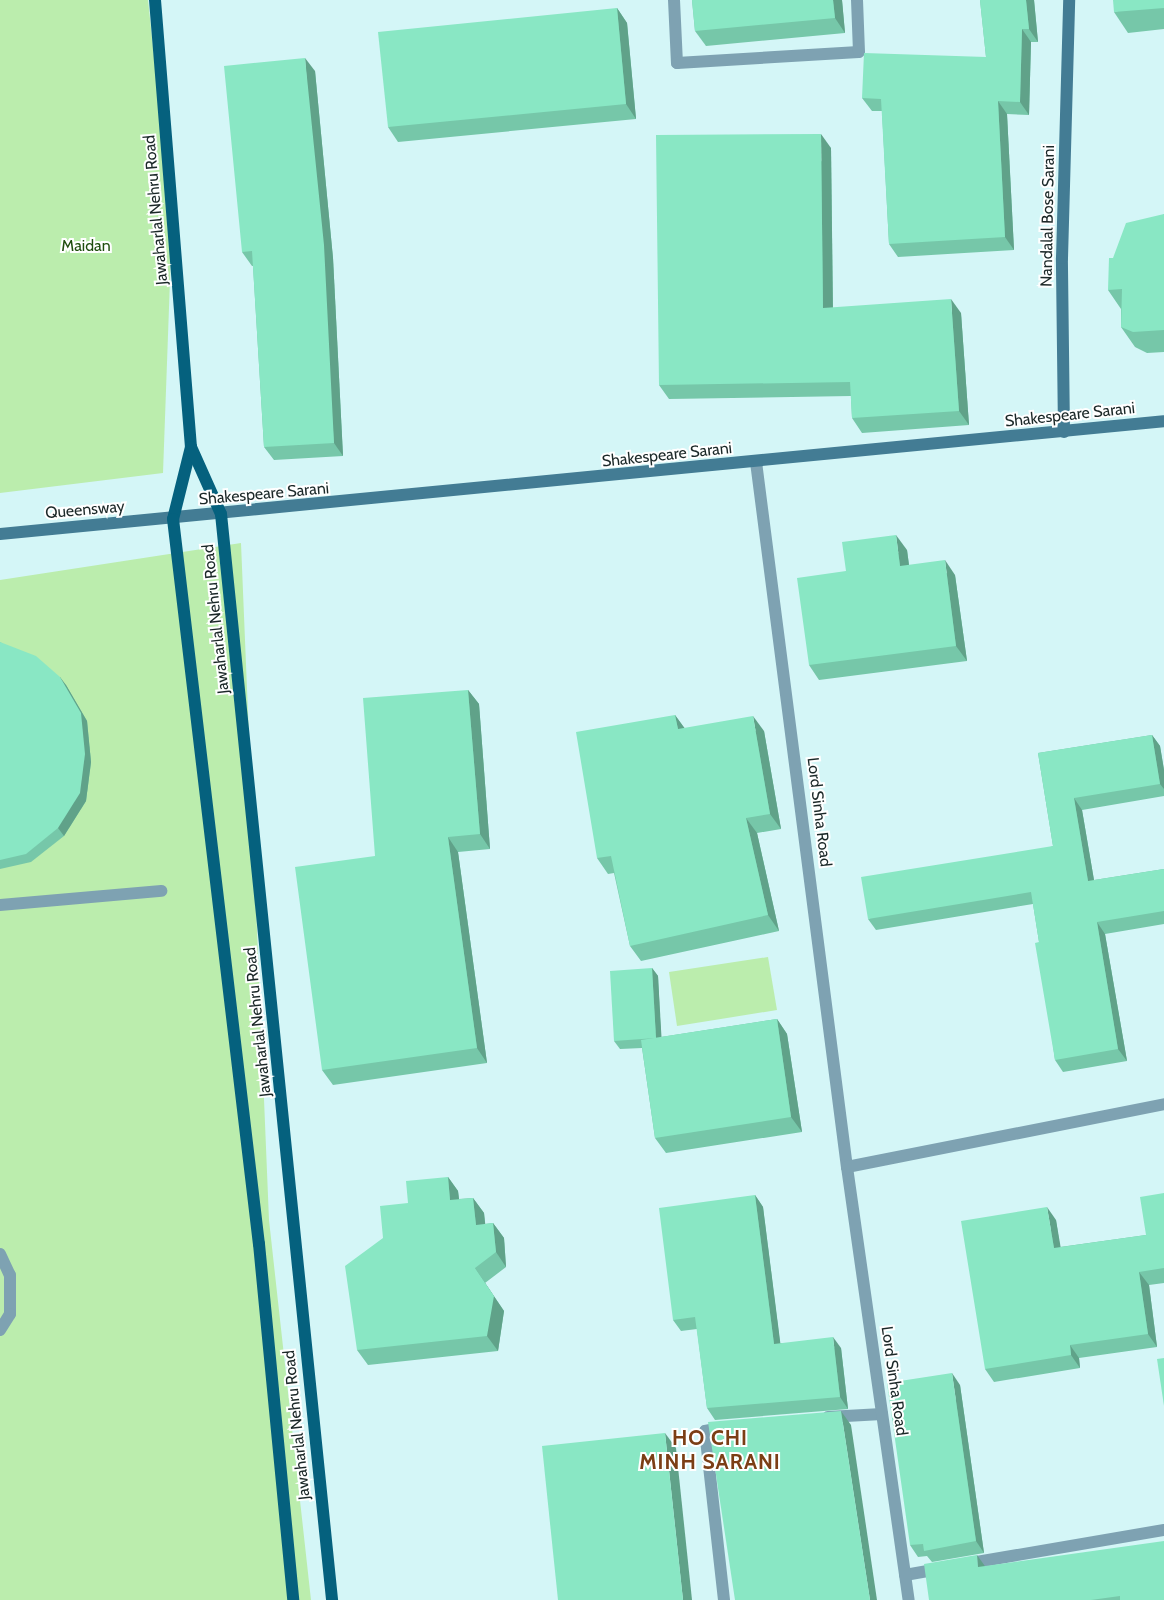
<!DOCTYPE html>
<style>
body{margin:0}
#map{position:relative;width:1164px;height:1600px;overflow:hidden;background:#d4f6f7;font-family:Cabin,sans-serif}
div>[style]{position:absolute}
.green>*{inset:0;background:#bbedad}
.lane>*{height:12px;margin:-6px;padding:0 6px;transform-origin:6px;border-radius:6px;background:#7ea2b2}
.street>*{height:12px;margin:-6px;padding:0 6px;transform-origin:6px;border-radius:6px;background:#7ea2b2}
.secondary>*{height:12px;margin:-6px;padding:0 6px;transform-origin:6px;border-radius:6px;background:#437c94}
.primary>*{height:12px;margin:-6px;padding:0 6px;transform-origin:6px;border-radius:6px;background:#05617e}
.wall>*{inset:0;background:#76c7a9}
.shaded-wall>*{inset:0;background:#60a289}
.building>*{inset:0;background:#89e7c4}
span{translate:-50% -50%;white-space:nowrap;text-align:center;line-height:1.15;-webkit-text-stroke:4px #fff;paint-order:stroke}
.street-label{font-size:16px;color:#1b2828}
.park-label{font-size:16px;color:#1e4d0c}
.district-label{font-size:21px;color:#7b3e15;font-weight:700;letter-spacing:1px}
</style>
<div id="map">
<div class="green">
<div style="clip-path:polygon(0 0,148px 0,172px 225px,163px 473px,0 493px)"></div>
<div style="clip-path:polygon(241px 543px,269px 1220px,311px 1600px,0 1600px,0 580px)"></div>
<div style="clip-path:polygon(768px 957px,777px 1010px,677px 1026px,669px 972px)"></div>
</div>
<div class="lane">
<div style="left:674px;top:0;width:63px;rotate:87.3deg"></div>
<div style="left:677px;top:63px;width:182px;rotate:-3.5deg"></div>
<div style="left:859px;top:52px;width:52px;rotate:-92.2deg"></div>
<div style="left:0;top:905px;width:162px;rotate:-5deg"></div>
<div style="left:0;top:1254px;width:23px;rotate:65deg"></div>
<div style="left:10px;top:1275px;width:39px;rotate:90deg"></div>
<div style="left:10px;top:1314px;width:19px;rotate:122deg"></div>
<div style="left:828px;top:1417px;width:54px;rotate:-3.2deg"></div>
<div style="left:965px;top:1564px;width:202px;rotate:-9.7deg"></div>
<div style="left:905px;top:1575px;width:36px;rotate:-10deg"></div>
<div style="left:724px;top:1600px;width:170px;rotate:-96.4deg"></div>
<div style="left:705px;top:1431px;width:20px;rotate:-11deg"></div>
</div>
<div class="street">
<div style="left:756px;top:462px;width:711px;rotate:82.65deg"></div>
<div style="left:847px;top:1167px;width:437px;rotate:81.9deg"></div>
<div style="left:847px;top:1167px;width:323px;rotate:-11.2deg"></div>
</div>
<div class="secondary">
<div style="left:1064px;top:432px;width:174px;rotate:-90.7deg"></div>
<div style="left:1062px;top:258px;width:258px;rotate:-88.4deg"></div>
<div style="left:0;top:534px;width:1169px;rotate:-5.54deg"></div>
</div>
<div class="primary">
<div style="left:155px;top:0;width:448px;rotate:85.4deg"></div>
<div style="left:191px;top:447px;width:74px;rotate:104deg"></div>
<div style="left:173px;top:519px;width:730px;rotate:83.24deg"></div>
<div style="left:259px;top:1244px;width:358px;rotate:84.5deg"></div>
<div style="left:191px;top:447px;width:73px;rotate:65.9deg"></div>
<div style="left:221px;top:514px;width:1092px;rotate:84.16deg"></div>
</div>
<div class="wall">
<div style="clip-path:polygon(692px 0,842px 0,845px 33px,706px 46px,695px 31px)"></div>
<div style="clip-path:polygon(980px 0,1034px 0,1038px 42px,1031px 42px,1029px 115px,1007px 114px,1014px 250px,898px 257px,889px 244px,882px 111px,872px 111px,862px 98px,986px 57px)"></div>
<div style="clip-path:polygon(1164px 0,1164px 29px,1128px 33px,1114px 12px)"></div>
<div style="clip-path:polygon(617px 8px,627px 23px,636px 119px,398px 142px,388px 127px)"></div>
<div style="clip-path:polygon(315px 71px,333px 258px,343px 456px,274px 460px,264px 447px,253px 266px,252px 266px,242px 252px)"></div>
<div style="clip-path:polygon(831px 148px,833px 308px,961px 313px,969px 425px,862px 433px,852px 418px,851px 396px,669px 399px,659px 385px)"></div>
<div style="clip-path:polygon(1164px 214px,1164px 352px,1147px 353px,1135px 347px,1121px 327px,1121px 309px,1108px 290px)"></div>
<div style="clip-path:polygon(907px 550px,909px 565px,955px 575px,967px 661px,819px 680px,809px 665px,846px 571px)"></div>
<div style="clip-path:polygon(0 642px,66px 685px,87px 721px,91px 762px,86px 801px,64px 836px,31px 862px,0 869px)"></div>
<div style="clip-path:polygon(468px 690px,479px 704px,490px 849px,458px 852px,487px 1063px,333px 1085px,322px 1070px,375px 856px)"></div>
<div style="clip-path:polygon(675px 715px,684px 728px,764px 731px,781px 829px,757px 833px,779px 931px,641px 961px,630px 946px,614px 873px,608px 874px,597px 858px)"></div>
<div style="clip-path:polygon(1152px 735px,1160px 746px,1164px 770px,1164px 796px,1082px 810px,1094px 880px,1164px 869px,1164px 924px,1105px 934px,1127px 1061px,1063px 1072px,1055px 1060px,1039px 942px,1033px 904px,876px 930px,868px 919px,1053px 846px,1038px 753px)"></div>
<div style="clip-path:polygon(652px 968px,658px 976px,661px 1037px,777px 1019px,787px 1034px,802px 1132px,666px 1153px,655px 1138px,642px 1048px,620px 1049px,614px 1041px)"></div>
<div style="clip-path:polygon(448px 1177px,458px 1191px,459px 1199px,473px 1198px,484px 1213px,485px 1224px,493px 1223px,504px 1238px,506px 1267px,485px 1283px,504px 1311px,498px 1351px,368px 1365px,357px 1350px,408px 1203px)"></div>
<div style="clip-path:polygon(1164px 1193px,1164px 1283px,1149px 1285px,1157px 1347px,1079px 1358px,1080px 1368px,994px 1382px,985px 1369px,1056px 1220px,1060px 1247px,1146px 1235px)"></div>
<div style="clip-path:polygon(755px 1195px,763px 1207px,780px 1343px,841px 1348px,848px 1409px,715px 1420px,707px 1408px,697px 1329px,681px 1331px,673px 1320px)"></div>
<div style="clip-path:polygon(960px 1385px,984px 1553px,932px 1562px,927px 1556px,918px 1557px,910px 1545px)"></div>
<div style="clip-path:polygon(985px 1566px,1164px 1600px,929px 1600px)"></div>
</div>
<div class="shaded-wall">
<div style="clip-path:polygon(833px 0,842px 0,845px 33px,835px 18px)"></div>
<div style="clip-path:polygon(1026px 0,1034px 0,1038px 42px,1029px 29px)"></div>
<div style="clip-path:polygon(617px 8px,627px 23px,636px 119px,626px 104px)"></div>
<div style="clip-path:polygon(1022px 29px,1031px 42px,1029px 115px,1020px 102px)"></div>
<div style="clip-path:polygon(305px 58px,315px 71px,333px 258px,343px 456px,334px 443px)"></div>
<div style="clip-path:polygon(998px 101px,1007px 114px,1014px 250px,1005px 237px)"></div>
<div style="clip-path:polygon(821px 134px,831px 148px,833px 322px,823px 308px)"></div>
<div style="clip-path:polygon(951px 299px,961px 313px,969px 425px,959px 411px)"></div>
<div style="clip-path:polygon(896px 535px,907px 550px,911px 581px,900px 566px)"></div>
<div style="clip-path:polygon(945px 560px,955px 575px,967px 661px,956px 646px)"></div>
<div style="clip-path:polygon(60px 677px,66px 685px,87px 721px,91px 762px,86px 801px,64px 836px,58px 828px)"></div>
<div style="clip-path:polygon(468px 690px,479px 704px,490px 849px,480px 834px)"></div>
<div style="clip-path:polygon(675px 715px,686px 730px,678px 729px)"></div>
<div style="clip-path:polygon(753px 716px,764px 731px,781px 829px,770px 814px)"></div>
<div style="clip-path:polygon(1152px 735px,1160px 746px,1164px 770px,1164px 789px,1160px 784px)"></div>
<div style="clip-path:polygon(1074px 798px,1082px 810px,1096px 892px,1088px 881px)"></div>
<div style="clip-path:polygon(746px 818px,757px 833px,779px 931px,768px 915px)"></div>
<div style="clip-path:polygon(448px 837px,458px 852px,487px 1063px,477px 1048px)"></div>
<div style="clip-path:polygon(1097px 922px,1105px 934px,1127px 1061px,1118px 1049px)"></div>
<div style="clip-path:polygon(652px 968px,658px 976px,662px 1046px,656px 1038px)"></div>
<div style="clip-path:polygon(777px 1019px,787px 1034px,802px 1132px,791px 1117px)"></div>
<div style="clip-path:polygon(448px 1177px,458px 1191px,461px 1215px,450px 1200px)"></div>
<div style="clip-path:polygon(755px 1195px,763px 1207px,782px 1356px,774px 1344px)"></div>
<div style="clip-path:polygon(473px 1198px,484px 1213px,487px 1240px,476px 1225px)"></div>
<div style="clip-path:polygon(1047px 1207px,1056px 1220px,1063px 1261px,1054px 1248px)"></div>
<div style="clip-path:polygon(493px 1223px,504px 1238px,506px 1267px,496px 1252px)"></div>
<div style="clip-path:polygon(475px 1268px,504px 1311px,498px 1351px,487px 1336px)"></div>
<div style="clip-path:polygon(1139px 1272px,1149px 1285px,1157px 1347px,1148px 1334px)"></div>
<div style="clip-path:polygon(833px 1337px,841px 1348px,848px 1409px,840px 1397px)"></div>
<div style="clip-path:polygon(1070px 1345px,1079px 1358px,1080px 1368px,1071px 1355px)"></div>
<div style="clip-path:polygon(952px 1373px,960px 1385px,984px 1553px,976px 1541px)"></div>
<div style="clip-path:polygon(841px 1411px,851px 1425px,877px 1600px,870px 1600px)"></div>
<div style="clip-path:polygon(665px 1433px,676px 1448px,692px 1600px,683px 1600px)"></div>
<div style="clip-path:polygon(977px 1555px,987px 1569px,978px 1567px)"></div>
</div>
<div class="building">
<div style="clip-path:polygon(692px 0,833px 0,835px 18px,695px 31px)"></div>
<div style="clip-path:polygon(980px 0,1026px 0,1029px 29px,1022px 29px,1020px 102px,998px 101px,1005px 237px,889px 244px,881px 99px,862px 98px,864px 53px,986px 57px)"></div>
<div style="clip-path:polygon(1113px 0,1164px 0,1164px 8px,1114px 12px)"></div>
<div style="clip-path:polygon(617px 8px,626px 104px,388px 127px,378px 32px)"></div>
<div style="clip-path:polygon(305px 58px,324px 245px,334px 443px,264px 447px,252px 251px,242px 252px,224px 66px)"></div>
<div style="clip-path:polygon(821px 134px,823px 308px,951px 299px,959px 411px,852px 418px,850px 382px,659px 385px,656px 135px)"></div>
<div style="clip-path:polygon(1164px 214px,1164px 330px,1133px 332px,1121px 327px,1122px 289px,1108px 290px,1109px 258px,1113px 258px,1126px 223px)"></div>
<div style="clip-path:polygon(896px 535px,900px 566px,945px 560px,956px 646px,809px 665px,797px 578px,846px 571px,842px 542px)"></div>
<div style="clip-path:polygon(0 642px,36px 656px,60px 677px,81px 713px,85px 754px,80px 793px,58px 828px,26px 854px,0 860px)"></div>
<div style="clip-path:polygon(468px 690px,480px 834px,448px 837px,477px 1048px,322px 1070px,295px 867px,375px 856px,363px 698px)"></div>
<div style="clip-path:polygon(675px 715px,678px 729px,753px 716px,770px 814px,746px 818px,768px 915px,630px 946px,611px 856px,597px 858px,576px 732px)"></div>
<div style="clip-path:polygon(1152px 735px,1160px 784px,1074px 798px,1088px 881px,1164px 869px,1164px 911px,1097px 922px,1118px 1049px,1055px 1060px,1035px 943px,1039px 942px,1031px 892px,868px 919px,861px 877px,1053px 846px,1038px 753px)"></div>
<div style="clip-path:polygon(652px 968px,656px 1038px,614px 1041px,610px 971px)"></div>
<div style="clip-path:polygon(777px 1019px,791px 1117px,655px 1138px,641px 1040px)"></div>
<div style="clip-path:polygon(448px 1177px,450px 1200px,473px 1198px,476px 1225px,493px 1223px,496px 1252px,475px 1268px,494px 1296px,487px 1336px,357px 1350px,345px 1266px,383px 1238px,380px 1206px,408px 1203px,406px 1181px)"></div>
<div style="clip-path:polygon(1164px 1193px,1164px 1268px,1139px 1272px,1148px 1334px,1070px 1345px,1071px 1355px,985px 1369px,961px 1221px,1047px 1207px,1054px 1248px,1146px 1235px,1140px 1197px)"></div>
<div style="clip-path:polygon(755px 1195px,774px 1344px,833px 1337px,840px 1397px,707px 1408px,695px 1317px,673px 1320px,659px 1208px)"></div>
<div style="clip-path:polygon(1164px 1358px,1164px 1406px,1157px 1359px)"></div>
<div style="clip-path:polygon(952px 1373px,976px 1541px,924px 1551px,923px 1544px,910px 1545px,887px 1383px)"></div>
<div style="clip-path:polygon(841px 1411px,870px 1600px,735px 1600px,708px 1422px)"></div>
<div style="clip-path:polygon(665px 1433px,683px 1600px,558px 1600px,542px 1446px)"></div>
<div style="clip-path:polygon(1164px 1541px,1164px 1600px,1120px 1600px,1120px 1596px,1091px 1600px,929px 1600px,924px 1564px,977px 1555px,978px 1567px)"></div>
</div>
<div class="street-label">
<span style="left:156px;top:210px;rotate:-95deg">Jawaharlal Nehru Road</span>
<span style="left:1048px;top:216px;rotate:-89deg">Nandalal Bose Sarani</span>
<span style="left:1070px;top:415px;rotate:-6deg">Shakespeare Sarani</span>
<span style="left:667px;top:455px;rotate:-6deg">Shakespeare Sarani</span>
<span style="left:264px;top:494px;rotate:-5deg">Shakespeare Sarani</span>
<span style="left:85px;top:510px;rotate:-5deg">Queensway</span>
<span style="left:216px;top:619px;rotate:-96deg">Jawaharlal Nehru Road</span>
<span style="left:819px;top:812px;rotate:83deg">Lord Sinha Road</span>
<span style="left:258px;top:1022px;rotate:-96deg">Jawaharlal Nehru Road</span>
<span style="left:894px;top:1381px;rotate:82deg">Lord Sinha Road</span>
<span style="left:297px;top:1425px;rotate:-96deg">Jawaharlal Nehru Road</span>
</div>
<div class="park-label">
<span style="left:86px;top:246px">Maidan</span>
</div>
<div class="district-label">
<span style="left:710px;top:1450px">HO CHI<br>MINH SARANI</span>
</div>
</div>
